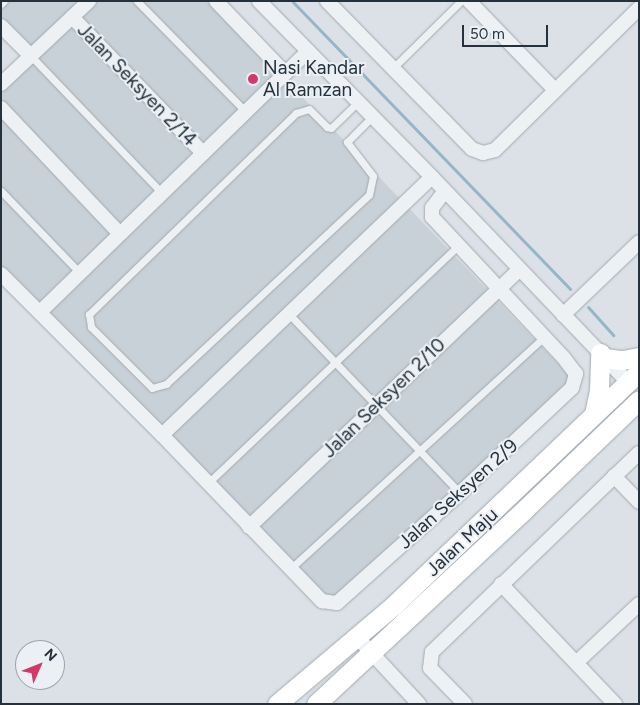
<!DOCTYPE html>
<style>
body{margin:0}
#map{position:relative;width:640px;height:705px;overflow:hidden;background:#dbe1e6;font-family:Figtree,sans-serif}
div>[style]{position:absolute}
.built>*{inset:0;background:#c9d1d8}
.stream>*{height:3px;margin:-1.5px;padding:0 1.5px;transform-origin:1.5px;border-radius:1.5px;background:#94b6c8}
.roads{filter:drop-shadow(0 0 1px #a1a9b0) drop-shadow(0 0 1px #a1a9b0)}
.lane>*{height:7px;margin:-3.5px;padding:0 3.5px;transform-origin:3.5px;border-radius:3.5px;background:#eef1f4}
.street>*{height:14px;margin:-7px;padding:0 7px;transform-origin:7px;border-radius:7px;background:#eef1f4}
.secondary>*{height:19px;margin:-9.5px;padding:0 9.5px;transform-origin:9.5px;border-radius:9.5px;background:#fff}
.dots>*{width:14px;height:14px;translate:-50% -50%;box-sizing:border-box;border:2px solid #eaf0f4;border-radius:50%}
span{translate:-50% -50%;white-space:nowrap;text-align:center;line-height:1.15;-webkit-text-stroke:4px #eaf0f4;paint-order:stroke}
.poi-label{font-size:19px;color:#25313d}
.left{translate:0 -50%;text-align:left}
.street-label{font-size:19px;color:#25313d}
.frame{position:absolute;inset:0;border:2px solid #25313d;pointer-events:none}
.north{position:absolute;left:15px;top:640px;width:50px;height:50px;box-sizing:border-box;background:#eaf0f4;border:1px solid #9ba4ab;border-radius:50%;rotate:46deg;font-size:14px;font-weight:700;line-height:20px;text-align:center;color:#25313d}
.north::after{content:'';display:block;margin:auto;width:18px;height:22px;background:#d3386a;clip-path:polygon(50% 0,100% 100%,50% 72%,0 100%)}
.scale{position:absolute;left:462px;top:25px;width:86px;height:22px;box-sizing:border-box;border:2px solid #25313d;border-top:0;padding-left:6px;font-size:15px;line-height:18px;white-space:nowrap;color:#25313d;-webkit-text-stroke:4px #eaf0f4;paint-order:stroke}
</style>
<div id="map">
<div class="built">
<div style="clip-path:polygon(1px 1px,210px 1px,570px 376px,568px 386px,335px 598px,326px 598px,1px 268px,1px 90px,37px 57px,1px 19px)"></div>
</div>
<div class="stream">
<div style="left:293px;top:2px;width:399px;rotate:46deg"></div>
<div style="left:588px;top:307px;width:38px;rotate:48deg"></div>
</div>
<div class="roads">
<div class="lane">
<div style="left:137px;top:1px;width:156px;rotate:45.5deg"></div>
<div style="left:1px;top:4px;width:4px;rotate:-45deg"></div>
<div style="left:31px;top:56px;width:190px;rotate:46.3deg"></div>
<div style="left:393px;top:68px;width:95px;rotate:-44.6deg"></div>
<div style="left:358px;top:102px;width:37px;rotate:136deg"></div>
<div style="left:331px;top:128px;width:4px;rotate:-166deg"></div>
<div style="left:327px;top:127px;width:25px;rotate:-135deg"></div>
<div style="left:309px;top:109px;width:14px;rotate:163deg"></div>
<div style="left:296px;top:113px;width:289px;rotate:135.8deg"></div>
<div style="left:89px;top:314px;width:13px;rotate:81deg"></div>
<div style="left:91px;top:327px;width:86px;rotate:45deg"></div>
<div style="left:152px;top:388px;width:15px;rotate:-16deg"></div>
<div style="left:166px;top:384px;width:277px;rotate:-43deg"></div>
<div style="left:369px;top:195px;width:19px;rotate:-78deg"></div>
<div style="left:373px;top:176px;width:43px;rotate:-127.4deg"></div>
<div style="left:347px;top:142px;width:37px;rotate:-45deg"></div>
<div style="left:1px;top:191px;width:114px;rotate:46.1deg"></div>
<div style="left:289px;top:314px;width:248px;rotate:46.3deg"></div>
<div style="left:208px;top:483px;width:344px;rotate:-43.5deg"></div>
<div style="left:290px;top:569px;width:344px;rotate:-42.4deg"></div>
</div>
<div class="street">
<div style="left:216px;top:1px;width:100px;rotate:46.2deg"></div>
<div style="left:259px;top:1px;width:247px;rotate:45.5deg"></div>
<div style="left:432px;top:177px;width:284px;rotate:46.3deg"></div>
<div style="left:327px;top:1px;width:207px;rotate:45.6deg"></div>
<div style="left:472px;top:149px;width:12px;rotate:20deg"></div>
<div style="left:483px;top:153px;width:12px;rotate:-14deg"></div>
<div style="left:495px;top:150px;width:202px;rotate:-44.6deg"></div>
<div style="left:469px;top:1px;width:122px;rotate:46deg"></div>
<div style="left:72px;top:17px;width:189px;rotate:46.1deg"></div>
<div style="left:1px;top:26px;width:42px;rotate:45deg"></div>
<div style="left:1px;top:84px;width:121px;rotate:-43.3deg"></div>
<div style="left:1px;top:108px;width:173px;rotate:46.6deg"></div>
<div style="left:1px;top:274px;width:228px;rotate:45deg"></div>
<div style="left:162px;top:435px;width:231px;rotate:46.1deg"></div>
<div style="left:322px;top:601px;width:15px;rotate:8deg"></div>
<div style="left:337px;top:603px;width:165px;rotate:-41.8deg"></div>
<div style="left:460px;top:493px;width:154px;rotate:-43.2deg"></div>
<div style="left:572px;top:388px;width:15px;rotate:-74deg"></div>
<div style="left:576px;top:374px;width:21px;rotate:-127deg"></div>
<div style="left:563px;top:357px;width:192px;rotate:-133.1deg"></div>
<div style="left:432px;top:217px;width:9px;rotate:-90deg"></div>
<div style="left:432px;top:208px;width:21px;rotate:-53deg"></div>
<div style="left:40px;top:312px;width:374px;rotate:-44.2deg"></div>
<div style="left:563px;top:315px;width:105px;rotate:-43.8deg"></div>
<div style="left:162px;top:435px;width:373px;rotate:-43.7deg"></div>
<div style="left:614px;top:476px;width:36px;rotate:46deg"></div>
<div style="left:249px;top:527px;width:373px;rotate:-43.6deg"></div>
<div style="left:501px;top:584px;width:166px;rotate:46.5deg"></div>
<div style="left:356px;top:636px;width:93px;rotate:47.2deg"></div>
<div style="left:577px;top:662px;width:85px;rotate:-43.1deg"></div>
<div style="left:465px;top:704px;width:50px;rotate:-134.2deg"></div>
<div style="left:430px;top:668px;width:16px;rotate:-83deg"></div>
<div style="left:432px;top:652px;width:287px;rotate:-43.9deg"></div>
</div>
<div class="secondary">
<div style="left:605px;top:358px;width:17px;rotate:7deg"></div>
<div style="left:622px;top:360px;width:17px;rotate:-10deg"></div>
<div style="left:594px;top:414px;width:25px;rotate:-78deg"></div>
<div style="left:599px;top:390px;width:37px;rotate:-88deg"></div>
<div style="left:277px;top:704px;width:153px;rotate:-40.2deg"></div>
<div style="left:394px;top:605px;width:338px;rotate:-43.6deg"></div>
<div style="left:316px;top:704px;width:287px;rotate:-43deg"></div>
<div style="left:526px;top:508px;width:156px;rotate:-43.7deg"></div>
</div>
</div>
<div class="dots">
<div style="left:253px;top:79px;background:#d3386a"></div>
</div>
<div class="poi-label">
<span class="left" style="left:263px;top:79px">Nasi Kandar<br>Al Ramzan</span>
</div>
<div class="street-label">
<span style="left:137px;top:85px;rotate:46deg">Jalan Seksyen 2/14</span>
<span style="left:384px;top:398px;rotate:-44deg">Jalan Seksyen 2/10</span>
<span style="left:458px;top:494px;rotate:-42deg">Jalan Seksyen 2/9</span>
<span style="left:462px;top:542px;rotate:-43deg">Jalan Maju</span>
</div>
<div class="frame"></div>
<div class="north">N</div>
<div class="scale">50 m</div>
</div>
